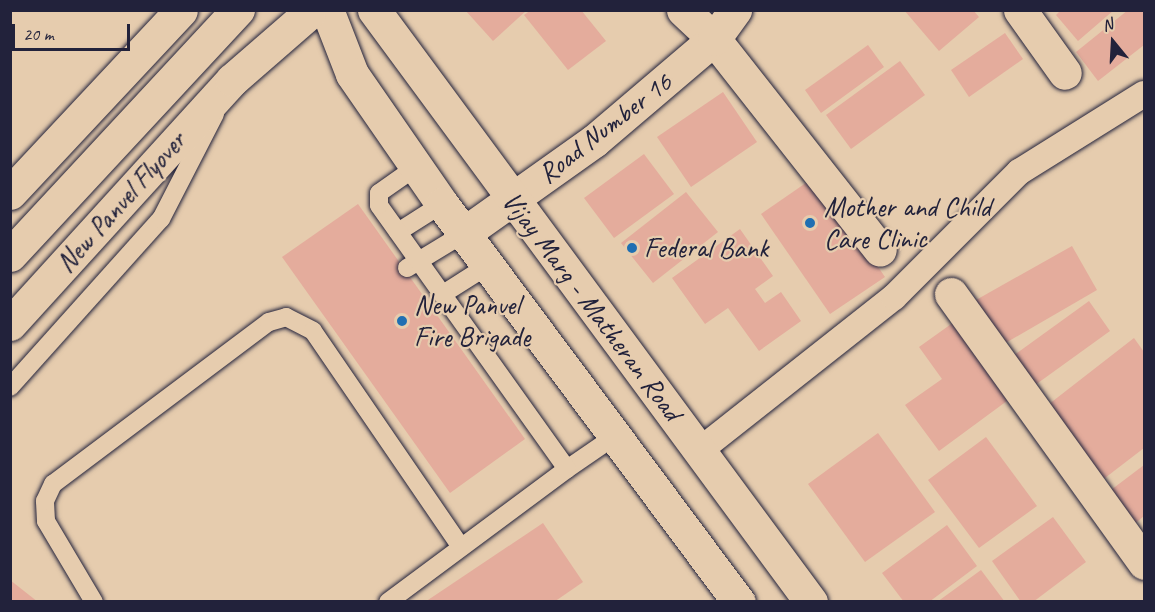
<!DOCTYPE html>
<style>
body{margin:0}
#map{position:relative;width:1155px;height:612px;overflow:hidden;background:#e6ccae;font-family:Caveat,sans-serif}
div>[style]{position:absolute}
.building>*{inset:0;background:#e4ac9c}
.roads{filter:drop-shadow(0 0 2px #22223b) drop-shadow(0 0 2px #22223b)}
.service>*{height:18px;margin:-9px;padding:0 9px;transform-origin:9px;border-radius:9px;background:#e6ccae}
.pedestrian>*{height:26px;margin:-13px;padding:0 13px;transform-origin:13px;border-radius:13px;background:#e6ccae}
.minor>*{height:33px;margin:-16.5px;padding:0 16.5px;transform-origin:16.5px;border-radius:16.5px;background:#e6ccae}
.secondary>*{height:33px;margin:-16.5px;padding:0 16.5px;transform-origin:16.5px;border-radius:16.5px;background:#e6ccae}
.primary>*{height:33px;margin:-16.5px;padding:0 16.5px;transform-origin:16.5px;border-radius:16.5px;background:#e6ccae}
.dots>*{width:16px;height:16px;translate:-50% -50%;box-sizing:border-box;border:3px solid #e6ccae;border-radius:50%}
span{translate:-50% -50%;white-space:nowrap;text-align:center;line-height:1.15;-webkit-text-stroke:4.5px #e6ccae;paint-order:stroke}
.street-label{font-size:28px;color:#22223b}
.poi-label{font-size:28px;color:#22223b}
.left{translate:0 -50%;text-align:left}
.frame{position:absolute;inset:0;border:12px solid #22223b;pointer-events:none}
.north{position:absolute;left:1083px;top:12px;width:60px;height:60px;-webkit-text-stroke:4px #e6ccae;paint-order:stroke;rotate:342deg;font-size:16px;font-weight:700;line-height:24px;text-align:center;color:#22223b}
.north::after{content:'';display:block;margin:auto;width:21px;height:27px;background:#22223b;clip-path:polygon(50% 0,100% 100%,50% 72%,0 100%)}
.scale{position:absolute;left:12px;top:24px;width:118px;height:27px;box-sizing:border-box;border:3px solid #22223b;border-top:0;padding-left:8px;font-size:18px;line-height:21px;white-space:nowrap;color:#22223b;-webkit-text-stroke:4px #e6ccae;paint-order:stroke}
</style>
<div id="map">
<div class="building">
<div style="clip-path:polygon(465px 10px,527px 10px,493px 41px)"></div>
<div style="clip-path:polygon(531px 10px,581px 10px,606px 41px,568px 70px,524px 15px)"></div>
<div style="clip-path:polygon(904px 10px,973px 10px,979px 17px,939px 51px)"></div>
<div style="clip-path:polygon(1061px 10px,1114px 10px,1078px 41px,1056px 15px)"></div>
<div style="clip-path:polygon(1128px 10px,1144px 10px,1144px 45px,1098px 81px,1076px 52px)"></div>
<div style="clip-path:polygon(1005px 33px,1023px 59px,969px 97px,951px 70px)"></div>
<div style="clip-path:polygon(868px 45px,884px 67px,821px 113px,805px 90px)"></div>
<div style="clip-path:polygon(900px 61px,925px 95px,851px 149px,826px 115px)"></div>
<div style="clip-path:polygon(723px 92px,757px 142px,691px 187px,657px 137px)"></div>
<div style="clip-path:polygon(644px 154px,674px 194px,614px 238px,584px 198px)"></div>
<div style="clip-path:polygon(816px 176px,885px 277px,830px 314px,761px 214px)"></div>
<div style="clip-path:polygon(686px 192px,718px 232px,653px 283px,621px 243px)"></div>
<div style="clip-path:polygon(358px 204px,525px 439px,450px 493px,282px 257px)"></div>
<div style="clip-path:polygon(740px 229px,773px 276px,755px 289px,765px 303px,781px 292px,801px 321px,759px 351px,728px 308px,705px 324px,672px 278px)"></div>
<div style="clip-path:polygon(1072px 246px,1097px 290px,1002px 345px,976px 300px)"></div>
<div style="clip-path:polygon(1089px 301px,1110px 331px,1031px 388px,1010px 358px)"></div>
<div style="clip-path:polygon(954px 322px,1011px 398px,939px 451px,905px 405px,942px 379px,919px 347px)"></div>
<div style="clip-path:polygon(1134px 338px,1144px 352px,1144px 448px,1101px 481px,1044px 408px)"></div>
<div style="clip-path:polygon(878px 433px,935px 512px,865px 562px,808px 484px)"></div>
<div style="clip-path:polygon(986px 437px,1037px 506px,979px 548px,928px 480px)"></div>
<div style="clip-path:polygon(1144px 465px,1144px 516px,1132px 526px,1107px 493px)"></div>
<div style="clip-path:polygon(1053px 517px,1086px 562px,1033px 602px,1021px 602px,992px 561px)"></div>
<div style="clip-path:polygon(543px 523px,583px 582px,554px 602px,425px 602px)"></div>
<div style="clip-path:polygon(947px 525px,977px 566px,929px 602px,904px 602px,882px 573px)"></div>
<div style="clip-path:polygon(981px 570px,1005px 602px,937px 602px)"></div>
<div style="clip-path:polygon(10px 580px,38px 602px,10px 602px)"></div>
</div>
<div class="roads">
<div class="service">
<div style="left:398px;top:232px;width:52px;rotate:-32.5deg"></div>
<div style="left:407px;top:268px;width:66px;rotate:-31.3deg"></div>
<div style="left:443px;top:294px;width:52px;rotate:-32.5deg"></div>
<div style="left:10px;top:387px;width:226px;rotate:-48.1deg"></div>
<div style="left:161px;top:219px;width:118px;rotate:-62.8deg"></div>
<div style="left:567px;top:469px;width:58px;rotate:-34.5deg"></div>
<div style="left:94px;top:602px;width:94px;rotate:-120.7deg"></div>
<div style="left:46px;top:521px;width:20px;rotate:-93deg"></div>
<div style="left:45px;top:501px;width:19px;rotate:-65deg"></div>
<div style="left:53px;top:484px;width:270px;rotate:-36.9deg"></div>
<div style="left:269px;top:322px;width:18px;rotate:-16deg"></div>
<div style="left:286px;top:317px;width:30px;rotate:27deg"></div>
<div style="left:313px;top:331px;width:262px;rotate:55.6deg"></div>
<div style="left:388px;top:602px;width:223px;rotate:-36.6deg"></div>
<div style="left:567px;top:469px;width:324px;rotate:-125.5deg"></div>
<div style="left:379px;top:205px;width:12px;rotate:-90deg"></div>
<div style="left:379px;top:193px;width:45px;rotate:-35.1deg"></div>
</div>
<div class="pedestrian">
<div style="left:699px;top:451px;width:248px;rotate:-38.3deg"></div>
<div style="left:894px;top:297px;width:177px;rotate:-45deg"></div>
<div style="left:1019px;top:172px;width:147px;rotate:-32deg"></div>
</div>
<div class="minor">
<div style="left:683px;top:10px;width:42px;rotate:43.1deg"></div>
<div style="left:714px;top:39px;width:268px;rotate:51.8deg"></div>
<div style="left:1020px;top:10px;width:77px;rotate:54.5deg"></div>
<div style="left:10px;top:193px;width:250px;rotate:-46.9deg"></div>
<div style="left:463px;top:234px;width:161px;rotate:-35.4deg"></div>
<div style="left:594px;top:141px;width:157px;rotate:-40.4deg"></div>
<div style="left:714px;top:39px;width:36px;rotate:-54deg"></div>
<div style="left:951px;top:294px;width:331px;rotate:54.3deg"></div>
</div>
<div class="secondary">
<div style="left:374px;top:10px;width:736px;rotate:53.57deg"></div>
<div style="left:328px;top:12px;width:66px;rotate:68.8deg"></div>
<div style="left:352px;top:74px;width:158px;rotate:55.3deg"></div>
<div style="left:442px;top:204px;width:497px;rotate:53.3deg"></div>
</div>
<div class="primary">
<div style="left:10px;top:255px;width:335px;rotate:-47.1deg"></div>
<div style="left:10px;top:324px;width:330px;rotate:-47.7deg"></div>
<div style="left:232px;top:80px;width:101px;rotate:-41deg"></div>
</div>
</div>
<div class="dots">
<div style="left:810px;top:223px;background:#1f6fb2"></div>
<div style="left:632px;top:248px;background:#1f6fb2"></div>
<div style="left:402px;top:321px;background:#1f6fb2"></div>
</div>
<div class="street-label">
<span style="left:605px;top:128px;rotate:-38deg">Road Number 16</span>
<span style="left:121px;top:202px;rotate:-48deg">New Panvel Flyover</span>
<span style="left:592px;top:306px;rotate:53deg">Vijay Marg - Matheran Road</span>
</div>
<div class="poi-label">
<span class="left" style="left:824px;top:223px">Mother and Child<br>Care Clinic</span>
<span class="left" style="left:644px;top:248px">Federal Bank</span>
<span class="left" style="left:414px;top:321px">New Panvel<br>Fire Brigade</span>
</div>
<div class="frame"></div>
<div class="north">N</div>
<div class="scale">20 m</div>
</div>
